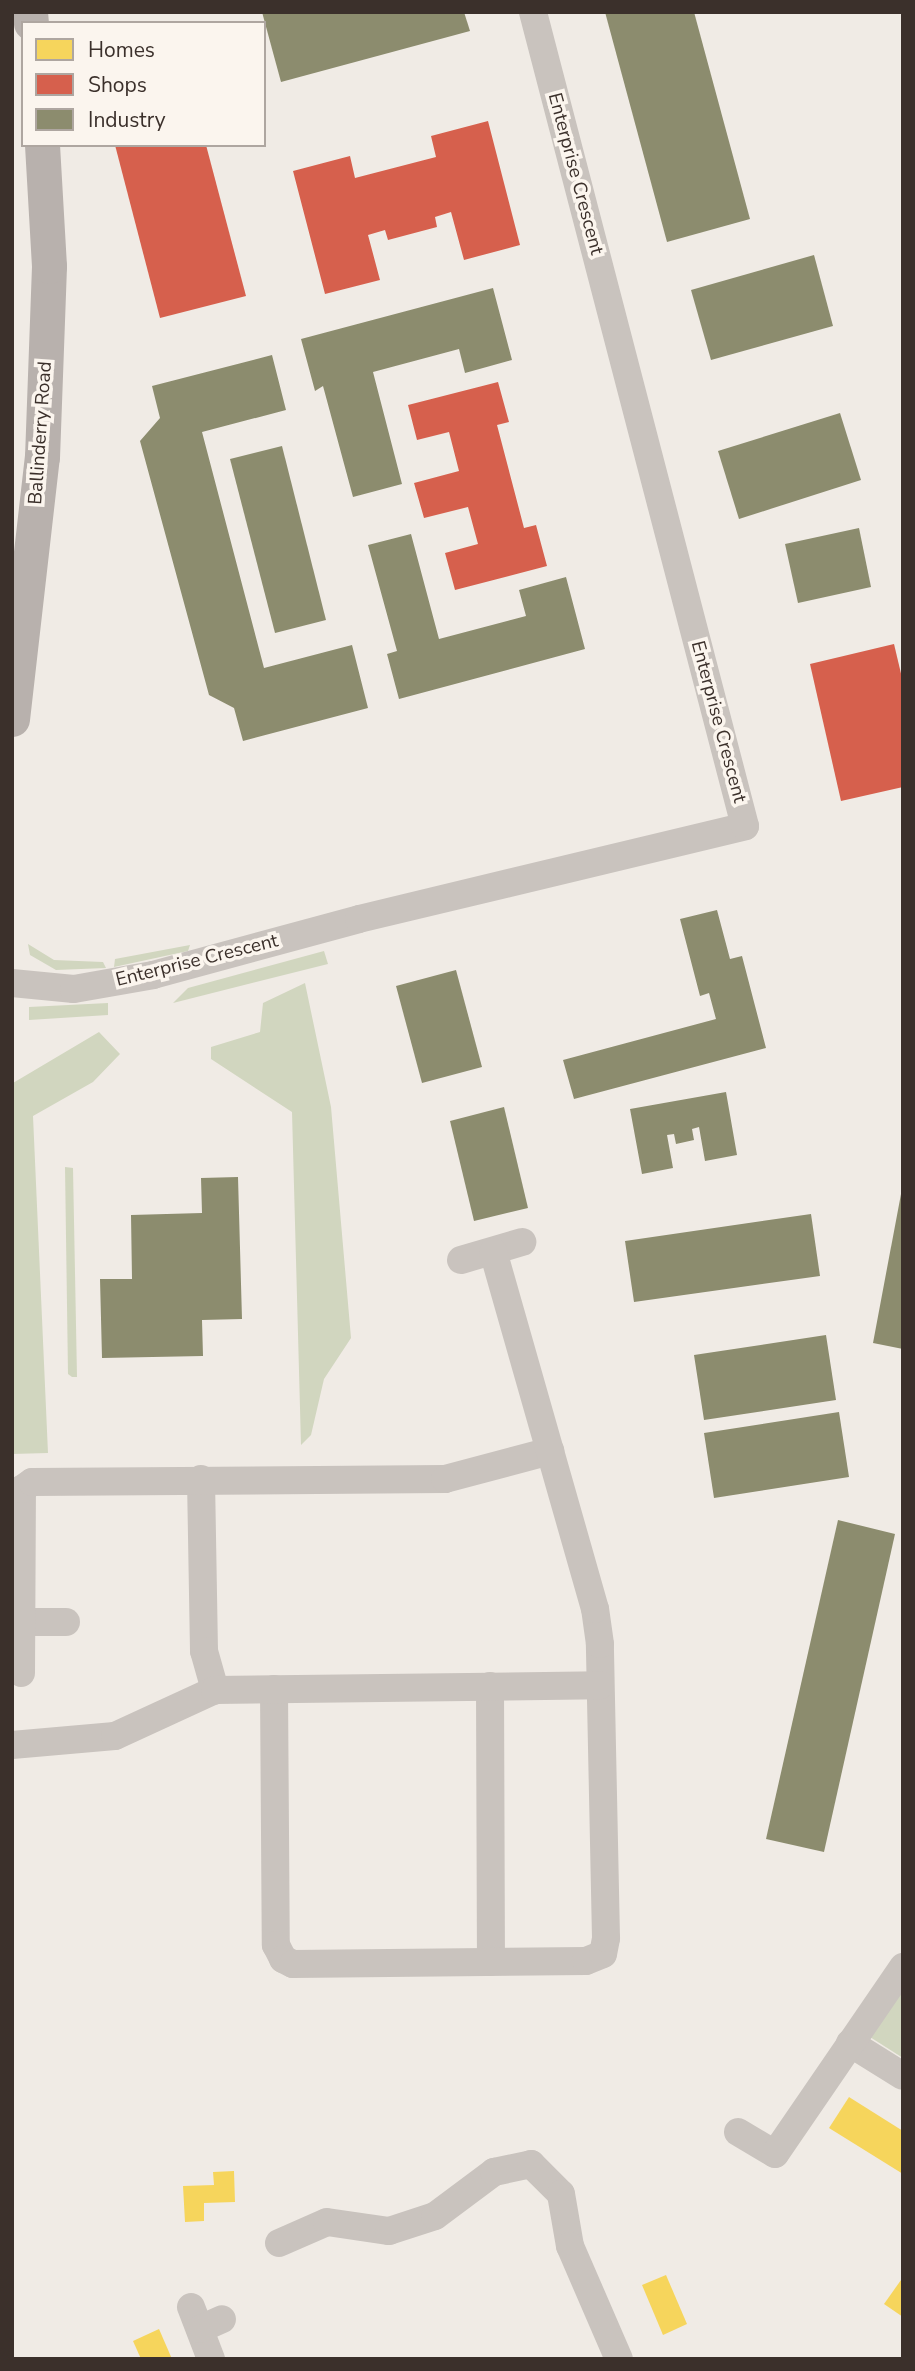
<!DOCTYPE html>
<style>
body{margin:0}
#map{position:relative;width:915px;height:2371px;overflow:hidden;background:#f0ebe5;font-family:"Nunito Sans",sans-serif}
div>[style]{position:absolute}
.green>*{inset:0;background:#d1d6bf}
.homes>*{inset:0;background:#f6d55c}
.shops>*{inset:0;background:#d6604d}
.industry>*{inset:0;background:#8c8c6e}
.minor>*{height:28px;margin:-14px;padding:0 14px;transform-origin:14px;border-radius:14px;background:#c9c3be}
.major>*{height:35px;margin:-17.5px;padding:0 17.5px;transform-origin:17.5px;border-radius:17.5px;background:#b8b1ad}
span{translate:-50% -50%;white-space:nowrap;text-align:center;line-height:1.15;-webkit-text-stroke:7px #fbf5ee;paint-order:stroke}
.street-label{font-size:19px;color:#3b302b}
.frame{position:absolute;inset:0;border:14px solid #3b302b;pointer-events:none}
.legend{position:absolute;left:21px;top:21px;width:245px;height:126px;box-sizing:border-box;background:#fbf5ee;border:2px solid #aea6a0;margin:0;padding:9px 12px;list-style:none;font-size:21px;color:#3b302b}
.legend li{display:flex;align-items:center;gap:14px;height:35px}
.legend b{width:35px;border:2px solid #aea6a0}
</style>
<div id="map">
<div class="green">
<div style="clip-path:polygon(28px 944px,54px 960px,103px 962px,106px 968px,56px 970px,30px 955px)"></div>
<div style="clip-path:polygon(190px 945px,188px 951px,114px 967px,115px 959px)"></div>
<div style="clip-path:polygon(324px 951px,328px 964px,173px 1003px,188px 988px)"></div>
<div style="clip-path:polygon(305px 983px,331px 1107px,351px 1338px,324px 1379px,311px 1435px,301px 1445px,292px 1112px,211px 1059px,211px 1047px,260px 1032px,263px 1003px)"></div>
<div style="clip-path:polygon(108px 1003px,108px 1015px,29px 1020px,29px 1007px)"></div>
<div style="clip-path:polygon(99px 1032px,120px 1054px,93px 1082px,33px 1116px,48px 1453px,12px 1454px,13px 1083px)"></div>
<div style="clip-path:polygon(65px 1167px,73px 1168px,77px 1377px,72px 1377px,68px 1374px)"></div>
<div style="clip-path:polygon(903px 1987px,903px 2058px,870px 2037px)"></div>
</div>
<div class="homes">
<div style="clip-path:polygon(849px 2097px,903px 2131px,903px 2174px,829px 2128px)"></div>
<div style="clip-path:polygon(234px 2171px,235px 2202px,204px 2203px,204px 2221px,185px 2222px,183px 2186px,214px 2185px,213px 2172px)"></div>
<div style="clip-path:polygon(666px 2275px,687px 2324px,663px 2335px,642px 2285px)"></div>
<div style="clip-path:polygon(901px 2280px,903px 2282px,903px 2317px,884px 2304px)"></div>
<div style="clip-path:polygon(159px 2329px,172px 2359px,141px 2359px,133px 2341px)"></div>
</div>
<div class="shops">
<div style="clip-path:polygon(488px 121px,520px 245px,464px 260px,451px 212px,435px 217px,437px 227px,388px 240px,385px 230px,368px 235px,380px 280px,325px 294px,293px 171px,350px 156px,355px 178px,436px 157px,431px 136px)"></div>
<div style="clip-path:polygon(115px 145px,206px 145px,246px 296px,160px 318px)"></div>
<div style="clip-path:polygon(498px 382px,509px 422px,497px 425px,524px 528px,536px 525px,547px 566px,455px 590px,445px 553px,478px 544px,468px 507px,424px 518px,414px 483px,459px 471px,449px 432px,417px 440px,408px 405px)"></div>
<div style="clip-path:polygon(894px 644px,903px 682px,903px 787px,841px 801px,810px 664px)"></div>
</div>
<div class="industry">
<div style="clip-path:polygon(262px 12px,464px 12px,470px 31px,281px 82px)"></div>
<div style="clip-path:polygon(605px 12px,694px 12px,750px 219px,667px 242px)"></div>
<div style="clip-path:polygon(814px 255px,833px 326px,711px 360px,691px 290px)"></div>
<div style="clip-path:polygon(493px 288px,512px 360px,465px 373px,459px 349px,373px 372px,402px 484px,353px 497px,323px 386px,315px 391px,301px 339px)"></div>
<div style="clip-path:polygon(272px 355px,286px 410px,202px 432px,264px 668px,352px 645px,368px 708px,243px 741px,234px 708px,209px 695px,140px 441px,160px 418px,152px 386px)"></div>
<div style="clip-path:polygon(840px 413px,861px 480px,739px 519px,718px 451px)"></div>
<div style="clip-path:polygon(282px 446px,326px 620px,275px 633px,230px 459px)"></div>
<div style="clip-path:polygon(859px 528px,871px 587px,798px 603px,785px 544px)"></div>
<div style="clip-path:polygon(411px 534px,439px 639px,526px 616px,519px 590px,566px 577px,585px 649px,399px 699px,387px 654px,397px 651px,368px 545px)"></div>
<div style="clip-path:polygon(717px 910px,730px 959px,742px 956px,766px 1048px,574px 1099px,563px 1060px,716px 1019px,709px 993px,700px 996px,680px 919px)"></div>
<div style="clip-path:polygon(456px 970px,482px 1067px,422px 1083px,396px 986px)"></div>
<div style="clip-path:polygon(726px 1092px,737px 1155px,705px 1161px,699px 1127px,692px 1129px,694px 1140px,676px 1144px,674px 1134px,667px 1135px,673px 1168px,642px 1174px,630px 1109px)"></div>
<div style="clip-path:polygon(504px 1107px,528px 1208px,474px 1221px,450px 1121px)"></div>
<div style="clip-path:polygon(238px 1177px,242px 1319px,202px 1320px,203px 1356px,102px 1358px,100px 1279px,132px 1279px,131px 1215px,202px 1213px,201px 1178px)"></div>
<div style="clip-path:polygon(901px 1194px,903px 1194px,903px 1349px,873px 1343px)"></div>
<div style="clip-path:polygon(811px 1214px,820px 1276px,634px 1302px,625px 1241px)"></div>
<div style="clip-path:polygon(826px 1335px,836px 1400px,704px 1420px,694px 1355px)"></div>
<div style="clip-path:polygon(839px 1412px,849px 1477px,714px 1498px,704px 1433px)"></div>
<div style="clip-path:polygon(838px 1520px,895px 1534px,824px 1852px,766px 1839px)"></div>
</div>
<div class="minor">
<div style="left:12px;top:983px;width:62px;rotate:5.5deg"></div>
<div style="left:74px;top:989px;width:80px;rotate:-10deg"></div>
<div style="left:153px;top:975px;width:213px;rotate:-15.2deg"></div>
<div style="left:359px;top:919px;width:397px;rotate:-13.5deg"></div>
<div style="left:745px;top:826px;width:841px;rotate:-104.6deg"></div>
<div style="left:461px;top:1260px;width:64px;rotate:-16.4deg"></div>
<div style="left:201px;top:1479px;width:172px;rotate:89deg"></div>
<div style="left:204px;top:1651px;width:41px;rotate:74.2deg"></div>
<div style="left:22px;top:1622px;width:44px"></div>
<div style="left:21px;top:1673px;width:184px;rotate:-89.7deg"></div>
<div style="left:22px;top:1489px;width:12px;rotate:-35deg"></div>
<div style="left:32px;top:1482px;width:413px;rotate:-0.4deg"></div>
<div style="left:445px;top:1479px;width:109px;rotate:-14.9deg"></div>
<div style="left:490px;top:1686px;width:276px;rotate:89.8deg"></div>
<div style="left:274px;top:1689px;width:256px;rotate:89.6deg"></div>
<div style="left:276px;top:1945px;width:16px;rotate:63deg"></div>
<div style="left:283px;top:1959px;width:11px;rotate:27deg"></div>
<div style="left:293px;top:1964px;width:293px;rotate:-0.6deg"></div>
<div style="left:586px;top:1961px;width:18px;rotate:-22deg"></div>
<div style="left:603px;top:1954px;width:16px;rotate:-79deg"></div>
<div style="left:606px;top:1938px;width:294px;rotate:-91.2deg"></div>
<div style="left:600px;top:1644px;width:35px;rotate:-98deg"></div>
<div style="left:595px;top:1609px;width:371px;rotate:-105.9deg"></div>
<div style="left:12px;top:1745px;width:103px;rotate:-5deg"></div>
<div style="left:115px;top:1736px;width:110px;rotate:-24.7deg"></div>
<div style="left:215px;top:1690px;width:385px;rotate:-0.7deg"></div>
<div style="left:850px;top:2043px;width:62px;rotate:31.9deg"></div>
<div style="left:738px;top:2132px;width:43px;rotate:30.7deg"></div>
<div style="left:775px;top:2154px;width:227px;rotate:-55.6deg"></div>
<div style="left:279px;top:2243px;width:52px;rotate:-23.6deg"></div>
<div style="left:327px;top:2222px;width:63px;rotate:8.3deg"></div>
<div style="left:389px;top:2231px;width:48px;rotate:-18.1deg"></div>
<div style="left:435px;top:2216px;width:74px;rotate:-36.7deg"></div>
<div style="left:494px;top:2172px;width:38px;rotate:-12deg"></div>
<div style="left:531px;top:2164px;width:42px;rotate:45deg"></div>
<div style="left:561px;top:2194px;width:53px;rotate:80.2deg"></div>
<div style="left:570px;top:2246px;width:123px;rotate:66.6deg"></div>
<div style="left:191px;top:2307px;width:56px;rotate:69deg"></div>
<div style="left:200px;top:2329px;width:24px;rotate:-24deg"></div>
</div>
<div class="major">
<div style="left:30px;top:12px;width:11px;rotate:85deg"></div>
<div style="left:12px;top:719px;width:264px;rotate:-83.5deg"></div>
<div style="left:42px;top:457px;width:191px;rotate:-87.9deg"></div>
<div style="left:49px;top:266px;width:121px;rotate:-93.3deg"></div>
</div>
<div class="street-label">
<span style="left:575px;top:174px;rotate:75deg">Enterprise Crescent</span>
<span style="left:41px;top:433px;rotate:-86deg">Ballinderry Road</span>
<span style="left:718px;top:722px;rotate:75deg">Enterprise Crescent</span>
<span style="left:197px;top:961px;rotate:-14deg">Enterprise Crescent</span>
</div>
<div class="frame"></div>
<ul class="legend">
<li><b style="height:19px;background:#f6d55c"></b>Homes</li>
<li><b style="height:19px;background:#d6604d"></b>Shops</li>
<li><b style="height:19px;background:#8c8c6e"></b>Industry</li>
</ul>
</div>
